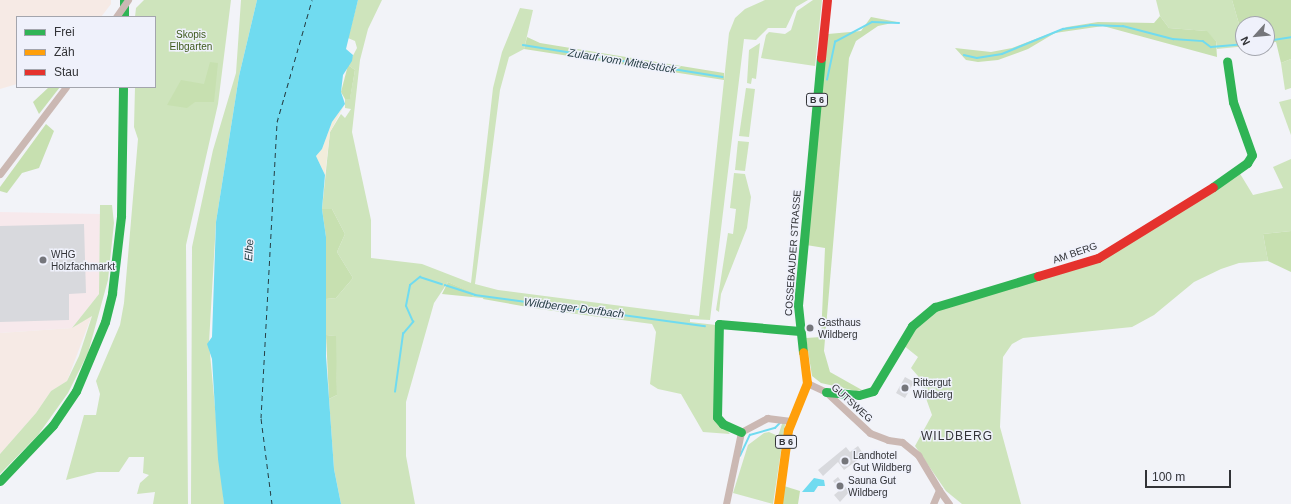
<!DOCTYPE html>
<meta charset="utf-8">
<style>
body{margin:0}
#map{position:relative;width:1291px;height:504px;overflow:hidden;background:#f2f3f8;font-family:Helvetica,sans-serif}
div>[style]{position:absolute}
.commercial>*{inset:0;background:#f7e9ec}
.industrial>*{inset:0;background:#f6eae5}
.green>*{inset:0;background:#cee4bc}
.forest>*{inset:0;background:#c7e0b0}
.sand>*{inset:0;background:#f2eddb}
.water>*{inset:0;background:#70dbf0}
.stream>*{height:1.5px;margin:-0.75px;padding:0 0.75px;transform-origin:0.75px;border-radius:0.75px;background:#70dbf0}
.ferry>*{height:1px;margin-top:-0.5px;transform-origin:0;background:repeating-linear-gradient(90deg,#263e44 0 5px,transparent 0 9px)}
.building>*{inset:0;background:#d8d9dd}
.street>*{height:7px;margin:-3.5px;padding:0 3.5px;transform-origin:3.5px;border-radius:3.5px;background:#cbb8b3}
.fast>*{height:9px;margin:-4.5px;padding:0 4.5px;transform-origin:4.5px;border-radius:4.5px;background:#30b455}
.slow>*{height:9px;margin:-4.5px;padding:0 4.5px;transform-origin:4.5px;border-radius:4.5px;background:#ff9f0a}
.jam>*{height:9px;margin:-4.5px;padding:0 4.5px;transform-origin:4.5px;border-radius:4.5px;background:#e5322d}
.street-bridge>*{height:7px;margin:-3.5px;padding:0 3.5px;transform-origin:3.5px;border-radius:3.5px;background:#cbb8b3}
.dots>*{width:11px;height:11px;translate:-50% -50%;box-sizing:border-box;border:2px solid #eff1fb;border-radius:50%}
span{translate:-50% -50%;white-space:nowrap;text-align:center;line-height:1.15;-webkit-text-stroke:3px #eff1fb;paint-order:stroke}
.shield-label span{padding:1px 3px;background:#eff1fb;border:1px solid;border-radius:3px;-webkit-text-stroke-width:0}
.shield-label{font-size:9px;color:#323337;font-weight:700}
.park-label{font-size:10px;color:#3d591b}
.street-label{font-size:10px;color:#323337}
.poi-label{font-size:10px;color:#323337}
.left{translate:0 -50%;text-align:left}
.water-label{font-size:11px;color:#263e44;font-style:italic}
.quarter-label{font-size:12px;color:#323337;letter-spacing:1px}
.legend{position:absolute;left:16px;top:16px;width:140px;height:72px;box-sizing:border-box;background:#eff1fb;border:1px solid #a3a5ad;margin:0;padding:5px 7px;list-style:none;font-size:12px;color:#323337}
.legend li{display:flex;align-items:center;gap:8px;height:20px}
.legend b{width:20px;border:1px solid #a3a5ad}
.north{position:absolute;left:1235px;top:16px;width:40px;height:40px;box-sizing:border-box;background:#eff1fb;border:1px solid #a3a5ad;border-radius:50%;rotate:243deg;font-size:11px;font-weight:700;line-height:16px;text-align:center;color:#323337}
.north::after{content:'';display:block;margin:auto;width:14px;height:18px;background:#75767b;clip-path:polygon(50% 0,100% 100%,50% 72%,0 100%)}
.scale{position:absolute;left:1145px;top:470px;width:86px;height:18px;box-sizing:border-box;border:2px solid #323337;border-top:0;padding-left:5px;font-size:12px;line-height:14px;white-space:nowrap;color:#323337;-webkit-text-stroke:3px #eff1fb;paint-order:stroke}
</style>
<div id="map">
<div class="commercial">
<div style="clip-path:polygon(0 212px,100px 214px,99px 294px,72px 328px,0 333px)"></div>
</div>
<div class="industrial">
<div style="clip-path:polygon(0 0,111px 0,111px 4px,101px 17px,17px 17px,17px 84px,0 89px)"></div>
<div style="clip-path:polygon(92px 315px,67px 381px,51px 391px,36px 413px,0 454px,0 333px,72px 328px)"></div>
</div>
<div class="green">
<div style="clip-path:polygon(144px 0,231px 0,218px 104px,186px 245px,188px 504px,153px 504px,155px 492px,137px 494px,140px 483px,149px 475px,143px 473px,144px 457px,129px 457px,119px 472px,97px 472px,66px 480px,84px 415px,96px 415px,100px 394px,96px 381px,120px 325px,124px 303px,138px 139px,134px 127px,135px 87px,155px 87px,155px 17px,135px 17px,136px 8px)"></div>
<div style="clip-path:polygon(241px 0,257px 0,239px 76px,216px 222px,209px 343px,224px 504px,191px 504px,192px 247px,213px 150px,236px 73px)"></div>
<div style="clip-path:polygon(358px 0,382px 0,368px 29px,360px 60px,352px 132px,371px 220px,371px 258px,422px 264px,471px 283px,493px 88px,502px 52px,520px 8px,533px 10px,524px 49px,509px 57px,500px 90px,475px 284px,498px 290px,699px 316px,729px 33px,735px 18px,745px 9px,765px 0,808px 0,796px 7px,786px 28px,768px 28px,756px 40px,744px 39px,710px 320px,690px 319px,690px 322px,716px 325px,714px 416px,730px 434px,703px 432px,681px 394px,658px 389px,650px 384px,656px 332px,652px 324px,539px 309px,540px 304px,472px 297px,472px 293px,448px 282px,434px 303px,406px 402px,406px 456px,415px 504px,341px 504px,334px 469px,329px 399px,337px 395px,335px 336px,326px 335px,326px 299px,336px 298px,353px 278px,337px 252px,345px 234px,332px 209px,322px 209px,330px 132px,341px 114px,345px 118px,351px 109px,345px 108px,345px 99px,350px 98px,355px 70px,348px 65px,357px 48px,355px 41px,348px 38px)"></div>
<div style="clip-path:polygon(813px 0,822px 0,815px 66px,761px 58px,766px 35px,769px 32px,785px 34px,791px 30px,797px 11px)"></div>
<div style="clip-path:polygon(1156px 0,1232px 0,1239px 24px,1237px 47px,1217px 49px,1216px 41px,1206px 31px,1169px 28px,1160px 16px)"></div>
<div style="clip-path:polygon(760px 43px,756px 79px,752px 78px,751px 84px,747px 83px,749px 50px)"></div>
<div style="clip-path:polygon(1291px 59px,1291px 88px,1285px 90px,1281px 63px)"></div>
<div style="clip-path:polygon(746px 88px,755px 89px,749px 137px,739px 136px)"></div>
<div style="clip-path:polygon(1291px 99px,1291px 135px,1279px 102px)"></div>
<div style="clip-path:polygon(738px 141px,749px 142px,745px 171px,735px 170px)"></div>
<div style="clip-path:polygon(1291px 159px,1291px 231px,1263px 234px,1268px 261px,1239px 263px,1221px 269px,1194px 282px,1154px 315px,1132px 327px,1023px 338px,1012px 344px,1003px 357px,1000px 427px,1021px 504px,962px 504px,946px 491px,915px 446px,932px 415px,918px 376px,911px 368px,918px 357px,903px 345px,913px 328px,939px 308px,1085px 266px,1239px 172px,1253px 195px,1283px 188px,1273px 167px)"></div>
<div style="clip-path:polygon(734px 173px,745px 174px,751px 197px,747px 228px,721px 294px,719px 312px,716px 310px,728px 233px,733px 234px,736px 209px,730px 208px)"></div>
<div style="clip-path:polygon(100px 205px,112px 205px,114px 223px,108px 280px,88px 353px,68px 393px,38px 435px,0 474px,0 454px,36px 413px,51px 391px,67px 381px,79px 356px,92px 316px,72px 328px,99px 294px)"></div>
<div style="clip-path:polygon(783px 421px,785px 425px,773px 504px,733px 493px,748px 445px,764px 433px,769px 432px,778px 436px)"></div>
</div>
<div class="forest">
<div style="clip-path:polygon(1232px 0,1291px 0,1291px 59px,1281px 63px,1276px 42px,1267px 43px,1267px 24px,1243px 24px,1243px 46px,1237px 47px,1239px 24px)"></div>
<div style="clip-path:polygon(1160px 16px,1169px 28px,1207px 31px,1216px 41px,1217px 57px,1103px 26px,1055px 33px,1028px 49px,998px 60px,978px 62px,966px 60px,955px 48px,991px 52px,1012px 48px,1067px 27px,1098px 22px,1154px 23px)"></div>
<div style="clip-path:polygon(871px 17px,897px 22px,878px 26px,856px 41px,849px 58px,824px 351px,830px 372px,862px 390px,856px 391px,821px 383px,812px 376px,806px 338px,821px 337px,825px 248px,806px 245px,828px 34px,861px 31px)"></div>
<div style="clip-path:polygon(527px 37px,540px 43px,724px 73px,724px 80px,524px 49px)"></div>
<div style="clip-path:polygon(210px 62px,218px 63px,214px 102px,195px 102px,187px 108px,167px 105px,181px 80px,204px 84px)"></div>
<div style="clip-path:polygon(348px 65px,355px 70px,350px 99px,345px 99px,341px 92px)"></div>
<div style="clip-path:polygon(49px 87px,60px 87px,39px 114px,33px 102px)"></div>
<div style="clip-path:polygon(46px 124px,54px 131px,39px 168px,22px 173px,7px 193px,0 191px,0 187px)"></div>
<div style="clip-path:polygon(322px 209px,332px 209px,345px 234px,337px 252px,353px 278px,336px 298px,326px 299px,326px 237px)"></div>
<div style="clip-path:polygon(1291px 231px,1291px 272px,1268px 261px,1263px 234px)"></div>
<div style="clip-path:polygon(448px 282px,473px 293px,472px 297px,442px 294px)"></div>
<div style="clip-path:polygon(484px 296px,540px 304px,539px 309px,483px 299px)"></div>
<div style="clip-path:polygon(326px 335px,336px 336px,337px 395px,329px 399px)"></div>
<div style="clip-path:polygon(784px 486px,800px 491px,798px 504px,781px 504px)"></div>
</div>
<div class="sand">
<div style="clip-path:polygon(345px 104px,330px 132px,325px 175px,316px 156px,322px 149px,332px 122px)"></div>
</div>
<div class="water">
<div style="clip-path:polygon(257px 0,358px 0,346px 49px,353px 55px,352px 61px,343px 75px,341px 92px,345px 104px,332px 122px,322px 149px,316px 156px,325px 175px,322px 209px,326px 237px,326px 356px,334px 469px,341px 504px,224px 504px,218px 459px,212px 359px,207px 344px,212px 337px,216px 222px,239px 76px)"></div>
<div style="clip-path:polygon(814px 478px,824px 480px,825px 486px,818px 486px,814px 492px,802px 492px)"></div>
</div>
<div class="stream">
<div style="left:1267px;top:41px;width:24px;rotate:-9deg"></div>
<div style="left:523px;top:45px;width:202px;rotate:9.1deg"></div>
<div style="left:964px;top:55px;width:13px;rotate:13deg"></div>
<div style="left:977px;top:58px;width:25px;rotate:-9deg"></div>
<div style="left:1002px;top:54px;width:66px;rotate:-22.3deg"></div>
<div style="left:1063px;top:29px;width:27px;rotate:-8deg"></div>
<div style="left:1090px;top:25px;width:33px;rotate:2deg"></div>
<div style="left:1123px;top:26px;width:52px;rotate:14.6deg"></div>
<div style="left:1173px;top:39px;width:30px;rotate:4deg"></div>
<div style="left:1203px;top:41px;width:10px;rotate:37deg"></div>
<div style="left:1211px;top:47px;width:32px;rotate:-5deg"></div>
<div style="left:827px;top:80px;width:39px;rotate:-78deg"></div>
<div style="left:835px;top:42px;width:42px;rotate:-28.4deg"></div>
<div style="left:872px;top:22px;width:27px;rotate:2deg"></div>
<div style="left:445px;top:285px;width:32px;rotate:18deg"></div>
<div style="left:475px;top:295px;width:232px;rotate:7.7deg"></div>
<div style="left:395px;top:392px;width:59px;rotate:-82.1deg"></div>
<div style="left:403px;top:334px;width:16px;rotate:-50deg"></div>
<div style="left:413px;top:322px;width:17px;rotate:-114deg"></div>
<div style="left:406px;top:306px;width:21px;rotate:-79deg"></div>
<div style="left:410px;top:285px;width:13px;rotate:-39deg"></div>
<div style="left:420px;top:277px;width:23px;rotate:18deg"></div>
<div style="left:740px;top:456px;width:23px;rotate:-65deg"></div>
<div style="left:750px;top:435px;width:26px;rotate:-16deg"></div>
<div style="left:775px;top:428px;width:7px;rotate:-45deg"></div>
</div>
<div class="ferry">
<div style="left:272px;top:504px;width:87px;rotate:-97.3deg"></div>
<div style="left:261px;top:418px;width:296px;rotate:-86.9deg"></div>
<div style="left:277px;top:122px;width:127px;rotate:-74deg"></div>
</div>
<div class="building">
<div style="clip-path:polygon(84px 224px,86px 293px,69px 294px,69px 320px,0 322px,0 226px)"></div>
<div style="clip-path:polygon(905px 377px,914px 382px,905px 398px,896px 393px)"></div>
<div style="clip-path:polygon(858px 446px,864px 455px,844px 470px,838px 462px,823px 476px,818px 470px,846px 447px,850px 452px)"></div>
<div style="clip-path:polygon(838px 477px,849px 492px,840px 502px,834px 495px,840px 490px,833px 481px)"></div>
</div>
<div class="street">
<div style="left:0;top:174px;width:109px;rotate:-52.8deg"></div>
<div style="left:807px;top:383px;width:21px;rotate:25deg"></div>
<div style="left:826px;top:392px;width:60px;rotate:43deg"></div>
<div style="left:870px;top:433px;width:19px;rotate:21deg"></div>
<div style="left:888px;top:440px;width:14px;rotate:8deg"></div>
<div style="left:902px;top:442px;width:21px;rotate:39deg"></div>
<div style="left:918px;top:455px;width:41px;rotate:59deg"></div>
<div style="left:939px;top:490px;width:15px;rotate:113deg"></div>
<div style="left:939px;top:490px;width:17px;rotate:54deg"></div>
<div style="left:726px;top:504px;width:74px;rotate:-78.2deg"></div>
<div style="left:741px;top:432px;width:30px;rotate:-28deg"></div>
<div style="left:767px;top:418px;width:24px;rotate:7deg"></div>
</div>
<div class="fast">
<div style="left:124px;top:0;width:17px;rotate:90deg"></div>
<div style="left:1213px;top:187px;width:42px;rotate:-35.2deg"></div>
<div style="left:1247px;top:163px;width:9px;rotate:-58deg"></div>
<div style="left:1252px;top:155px;width:56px;rotate:-109.7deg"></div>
<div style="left:1233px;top:102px;width:41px;rotate:-98.3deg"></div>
<div style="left:803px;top:352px;width:47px;rotate:-96.1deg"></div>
<div style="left:798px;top:305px;width:248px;rotate:-84.7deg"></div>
<div style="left:826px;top:392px;width:33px;rotate:5deg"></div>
<div style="left:859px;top:395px;width:15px;rotate:-16deg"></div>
<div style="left:873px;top:391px;width:76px;rotate:-59deg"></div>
<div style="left:912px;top:326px;width:30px;rotate:-40deg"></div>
<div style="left:935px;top:307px;width:108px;rotate:-16.8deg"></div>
<div style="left:741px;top:432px;width:20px;rotate:-156deg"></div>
<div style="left:723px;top:424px;width:9px;rotate:-131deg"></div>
<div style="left:717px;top:417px;width:93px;rotate:-88.8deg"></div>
<div style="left:719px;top:324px;width:81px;rotate:4.9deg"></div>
<div style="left:0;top:481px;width:77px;rotate:-46.6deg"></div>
<div style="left:53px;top:425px;width:41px;rotate:-55.9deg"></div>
<div style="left:76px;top:391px;width:75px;rotate:-67.2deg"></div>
<div style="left:105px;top:322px;width:30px;rotate:-76deg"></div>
<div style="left:112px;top:293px;width:78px;rotate:-83.3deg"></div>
<div style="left:121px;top:216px;width:129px;rotate:-89.1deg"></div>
</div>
<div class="slow">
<div style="left:778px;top:504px;width:75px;rotate:-82.3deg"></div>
<div style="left:788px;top:430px;width:51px;rotate:-68deg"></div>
<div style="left:807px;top:383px;width:31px;rotate:-97deg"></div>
</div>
<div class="jam">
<div style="left:821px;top:58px;width:58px;rotate:-84.1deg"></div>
<div style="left:1038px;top:276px;width:63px;rotate:-16.7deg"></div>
<div style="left:1098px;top:258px;width:135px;rotate:-31.7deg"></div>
</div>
<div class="street-bridge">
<div style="left:116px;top:17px;width:21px;rotate:-55deg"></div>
</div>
<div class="dots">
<div style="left:43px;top:260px;background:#75767b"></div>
<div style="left:810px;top:328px;background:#75767b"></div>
<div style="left:905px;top:388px;background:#75767b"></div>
<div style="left:845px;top:461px;background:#75767b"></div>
<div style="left:840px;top:486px;background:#75767b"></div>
</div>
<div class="shield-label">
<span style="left:817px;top:100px">B 6</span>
<span style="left:786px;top:442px">B 6</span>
</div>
<div class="park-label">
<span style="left:191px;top:40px">Skopis<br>Elbgarten</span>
</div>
<div class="street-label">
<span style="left:793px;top:253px;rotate:-86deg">COSSEBAUDER STRASSE</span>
<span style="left:1075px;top:253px;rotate:-19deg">AM BERG</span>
<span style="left:852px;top:403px;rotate:42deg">GUTSWEG</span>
</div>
<div class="poi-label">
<span class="left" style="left:51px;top:260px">WHG<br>Holzfachmarkt</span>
<span class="left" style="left:818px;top:328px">Gasthaus<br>Wildberg</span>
<span class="left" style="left:913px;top:388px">Rittergut<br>Wildberg</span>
<span class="left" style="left:853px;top:461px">Landhotel<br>Gut Wildberg</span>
<span class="left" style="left:848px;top:486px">Sauna Gut<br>Wildberg</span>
</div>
<div class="water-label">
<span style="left:622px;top:61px;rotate:9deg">Zulauf vom Mittelstück</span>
<span style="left:249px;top:250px;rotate:-86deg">Elbe</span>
<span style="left:574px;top:308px;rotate:7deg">Wildberger Dorfbach</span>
</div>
<div class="quarter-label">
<span style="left:957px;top:437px">WILDBERG</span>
</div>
<ul class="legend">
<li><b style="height:5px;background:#30b455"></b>Frei</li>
<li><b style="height:5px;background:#ff9f0a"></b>Zäh</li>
<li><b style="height:5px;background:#e5322d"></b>Stau</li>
</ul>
<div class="north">N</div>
<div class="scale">100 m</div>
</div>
